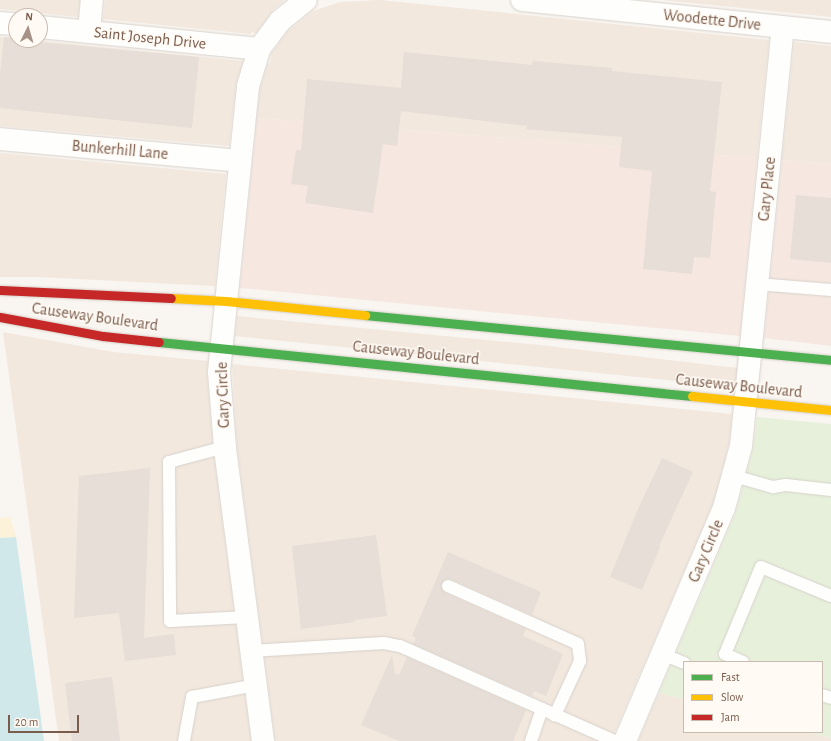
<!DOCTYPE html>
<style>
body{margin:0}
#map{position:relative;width:831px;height:741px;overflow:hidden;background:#f9f5f0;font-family:"Alegreya Sans",sans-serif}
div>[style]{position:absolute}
.residential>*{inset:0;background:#f2e8de}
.commercial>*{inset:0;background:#f6e8e1}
.green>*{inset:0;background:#e7f0db}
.sand>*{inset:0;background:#fbf2d9}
.water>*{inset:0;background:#d0e8ea}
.building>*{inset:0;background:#e6ded7}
.roads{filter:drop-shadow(0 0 1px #d7d1cb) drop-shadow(0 0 1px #d7d1cb)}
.lane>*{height:12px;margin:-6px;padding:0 6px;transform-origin:6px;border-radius:6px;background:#fefefd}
.street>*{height:22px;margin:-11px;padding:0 11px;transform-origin:11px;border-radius:11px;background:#fefefd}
.fast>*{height:9px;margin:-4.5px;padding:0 4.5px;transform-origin:4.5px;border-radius:4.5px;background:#4caf50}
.slow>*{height:9px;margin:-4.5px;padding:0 4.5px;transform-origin:4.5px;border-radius:4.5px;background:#ffc107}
.jam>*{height:9px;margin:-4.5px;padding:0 4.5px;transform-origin:4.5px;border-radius:4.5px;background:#c62828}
span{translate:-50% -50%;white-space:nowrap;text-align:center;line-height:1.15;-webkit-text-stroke:3px #fffaf3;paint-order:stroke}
.street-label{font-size:16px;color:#7a5c4d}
.legend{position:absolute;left:683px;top:661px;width:140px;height:72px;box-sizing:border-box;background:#fffaf3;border:1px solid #cabbb1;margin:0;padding:5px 7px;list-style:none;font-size:12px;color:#7a5c4d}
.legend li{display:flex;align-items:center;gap:8px;height:20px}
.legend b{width:20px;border:1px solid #cabbb1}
.north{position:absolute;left:8px;top:8px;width:40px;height:40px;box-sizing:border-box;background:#fffaf3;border:1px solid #cabbb1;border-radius:50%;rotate:5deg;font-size:11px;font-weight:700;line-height:16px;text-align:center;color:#7a5c4d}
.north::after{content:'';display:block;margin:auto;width:14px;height:18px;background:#a69286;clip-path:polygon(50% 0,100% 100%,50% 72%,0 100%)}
.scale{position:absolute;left:8px;top:715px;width:71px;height:18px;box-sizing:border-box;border:2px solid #7a5c4d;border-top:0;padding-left:5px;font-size:12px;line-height:14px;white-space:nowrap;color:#7a5c4d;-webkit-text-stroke:3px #fffaf3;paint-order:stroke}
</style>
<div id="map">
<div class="residential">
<div style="clip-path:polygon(0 0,80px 0,78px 17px,0 9px)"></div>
<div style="clip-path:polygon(105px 0,285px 0,273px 10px,256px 33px,252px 32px,251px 34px,103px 19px)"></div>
<div style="clip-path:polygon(380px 0,769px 40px,757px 158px,257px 118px,260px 89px,268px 63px,270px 63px,271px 54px,288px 31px,313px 11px,340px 2px)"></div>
<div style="clip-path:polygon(662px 0,831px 0,831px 17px)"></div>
<div style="clip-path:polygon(0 37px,16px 38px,16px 40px,33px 40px,243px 61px,236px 85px,229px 146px,0 126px)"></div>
<div style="clip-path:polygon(794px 42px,831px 46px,831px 164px,782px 160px)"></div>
<div style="clip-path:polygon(0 153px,226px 174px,215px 286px,38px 277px,0 277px)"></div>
<div style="clip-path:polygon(237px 316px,540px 345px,737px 368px,735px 387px,235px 336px)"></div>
<div style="clip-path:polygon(3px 332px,113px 352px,208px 361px,207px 374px,213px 449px,251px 741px,59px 741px)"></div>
<div style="clip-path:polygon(232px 364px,732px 414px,729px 443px,713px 503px,611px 741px,275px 741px,237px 445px)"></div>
<div style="clip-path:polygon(659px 693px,684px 699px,684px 732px,807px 732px,831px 738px,831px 741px,638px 741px)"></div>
</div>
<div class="commercial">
<div style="clip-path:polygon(257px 118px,757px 158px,740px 336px,240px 288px)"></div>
<div style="clip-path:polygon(782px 160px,831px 164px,831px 346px,764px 338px)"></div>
</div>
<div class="green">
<div style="clip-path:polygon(757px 417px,831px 424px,831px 738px,807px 732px,822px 732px,822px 662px,684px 662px,684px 699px,659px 693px,736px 512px,753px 449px)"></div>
</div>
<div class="sand">
<div style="clip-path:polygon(10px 517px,16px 537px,0 538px,0 518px)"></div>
</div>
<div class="water">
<div style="clip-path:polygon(16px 537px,44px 741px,0 741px,0 538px)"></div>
</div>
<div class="building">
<div style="clip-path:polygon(4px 37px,16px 38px,16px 40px,199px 57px,192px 128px,0 108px,0 75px)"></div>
<div style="clip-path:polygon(404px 52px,532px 65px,533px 61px,612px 68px,612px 71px,722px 82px,710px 191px,716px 192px,710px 258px,694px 257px,692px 274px,643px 269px,652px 171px,619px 167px,622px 137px,526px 129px,527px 126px,401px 111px,397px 146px,383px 144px,373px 213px,305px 203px,308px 186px,291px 184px,296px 150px,301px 150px,307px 79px,401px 88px)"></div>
<div style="clip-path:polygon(796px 195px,831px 198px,831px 263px,790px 259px)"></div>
<div style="clip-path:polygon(662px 458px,693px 472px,659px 546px,660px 547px,642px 590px,610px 577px,638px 509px)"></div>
<div style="clip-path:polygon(150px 468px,144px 638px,174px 634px,176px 655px,125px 661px,119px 613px,74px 618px,79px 476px)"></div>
<div style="clip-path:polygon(376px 535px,387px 616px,354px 620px,355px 622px,301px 629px,292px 546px)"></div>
<div style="clip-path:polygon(448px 552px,541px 592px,532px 615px,451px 579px,444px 580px,441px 586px,445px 593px,526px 629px,523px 636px,563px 654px,546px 696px,534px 691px,532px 696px,413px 644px,416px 638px,412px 636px)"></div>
<div style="clip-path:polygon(392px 655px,395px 676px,396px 673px,399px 675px,407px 657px,526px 710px,513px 741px,399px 741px,361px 725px)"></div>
<div style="clip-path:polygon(112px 677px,120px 741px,72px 741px,65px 683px)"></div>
</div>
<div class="roads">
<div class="lane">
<div style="left:757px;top:284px;width:74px;rotate:4.6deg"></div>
<div style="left:225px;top:447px;width:58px;rotate:165deg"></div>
<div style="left:169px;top:462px;width:159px;rotate:89.6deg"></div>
<div style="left:170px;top:621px;width:77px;rotate:-3deg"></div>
<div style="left:734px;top:476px;width:41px;rotate:15.8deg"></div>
<div style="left:773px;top:487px;width:13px;rotate:-9deg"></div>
<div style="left:786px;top:485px;width:45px;rotate:6.3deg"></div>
<div style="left:448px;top:586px;width:142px;rotate:24deg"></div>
<div style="left:578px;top:644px;width:17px;rotate:83deg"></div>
<div style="left:580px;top:661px;width:60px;rotate:114.8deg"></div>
<div style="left:251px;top:651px;width:133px;rotate:-3.4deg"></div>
<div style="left:384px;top:643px;width:16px;rotate:11deg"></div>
<div style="left:400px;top:646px;width:234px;rotate:23.9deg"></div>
<div style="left:662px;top:654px;width:24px;rotate:22deg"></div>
<div style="left:743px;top:662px;width:20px;rotate:-156deg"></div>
<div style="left:725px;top:654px;width:94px;rotate:-67.5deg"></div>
<div style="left:761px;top:567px;width:76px;rotate:22.5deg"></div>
<div style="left:822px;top:695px;width:9px;rotate:18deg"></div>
<div style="left:184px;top:741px;width:45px;rotate:-79.7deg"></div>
<div style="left:192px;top:697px;width:66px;rotate:-10.5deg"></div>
<div style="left:531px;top:741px;width:34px;rotate:-71deg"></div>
</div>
<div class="street">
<div style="left:522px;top:0;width:311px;rotate:5.9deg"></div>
<div style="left:0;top:23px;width:16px;rotate:4deg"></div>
<div style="left:40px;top:27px;width:220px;rotate:5.7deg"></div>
<div style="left:89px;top:32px;width:32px;rotate:-85deg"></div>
<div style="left:0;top:139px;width:241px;rotate:5.2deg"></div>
<div style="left:263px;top:741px;width:296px;rotate:-97.4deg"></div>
<div style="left:225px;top:447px;width:75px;rotate:-94.6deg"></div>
<div style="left:219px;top:372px;width:287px;rotate:-84.2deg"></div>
<div style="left:248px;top:86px;width:39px;rotate:-73deg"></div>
<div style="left:259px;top:49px;width:35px;rotate:-53deg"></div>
<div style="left:280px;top:21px;width:33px;rotate:-39deg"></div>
<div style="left:625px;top:741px;width:253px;rotate:-67deg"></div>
<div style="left:724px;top:508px;width:64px;rotate:-74.7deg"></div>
<div style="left:741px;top:446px;width:421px;rotate:-84.3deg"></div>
</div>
<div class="fast">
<div style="left:365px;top:315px;width:468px;rotate:5.5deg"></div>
<div style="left:159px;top:342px;width:536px;rotate:5.79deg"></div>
</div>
<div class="slow">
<div style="left:171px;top:298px;width:55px;rotate:3.1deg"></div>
<div style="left:226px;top:301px;width:140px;rotate:5.8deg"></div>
<div style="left:692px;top:396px;width:140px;rotate:5.8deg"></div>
</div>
<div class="jam">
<div style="left:0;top:290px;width:171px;rotate:2.7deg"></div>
<div style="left:0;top:317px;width:105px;rotate:10.5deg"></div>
<div style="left:103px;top:336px;width:56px;rotate:6.1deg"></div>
</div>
</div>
<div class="street-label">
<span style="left:712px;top:20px;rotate:6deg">Woodette Drive</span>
<span style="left:150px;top:38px;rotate:6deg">Saint Joseph Drive</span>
<span style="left:120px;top:150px;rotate:5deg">Bunkerhill Lane</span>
<span style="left:767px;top:189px;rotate:-84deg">Gary Place</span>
<span style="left:95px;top:317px;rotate:8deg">Causeway Boulevard</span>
<span style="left:416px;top:353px;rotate:6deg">Causeway Boulevard</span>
<span style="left:739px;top:386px;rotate:6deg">Causeway Boulevard</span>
<span style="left:223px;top:395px;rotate:-92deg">Gary Circle</span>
<span style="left:706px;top:551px;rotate:-67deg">Gary Circle</span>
</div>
<ul class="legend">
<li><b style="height:5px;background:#4caf50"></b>Fast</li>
<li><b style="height:5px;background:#ffc107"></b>Slow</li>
<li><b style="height:5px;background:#c62828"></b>Jam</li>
</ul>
<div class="north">N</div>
<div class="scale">20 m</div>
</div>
